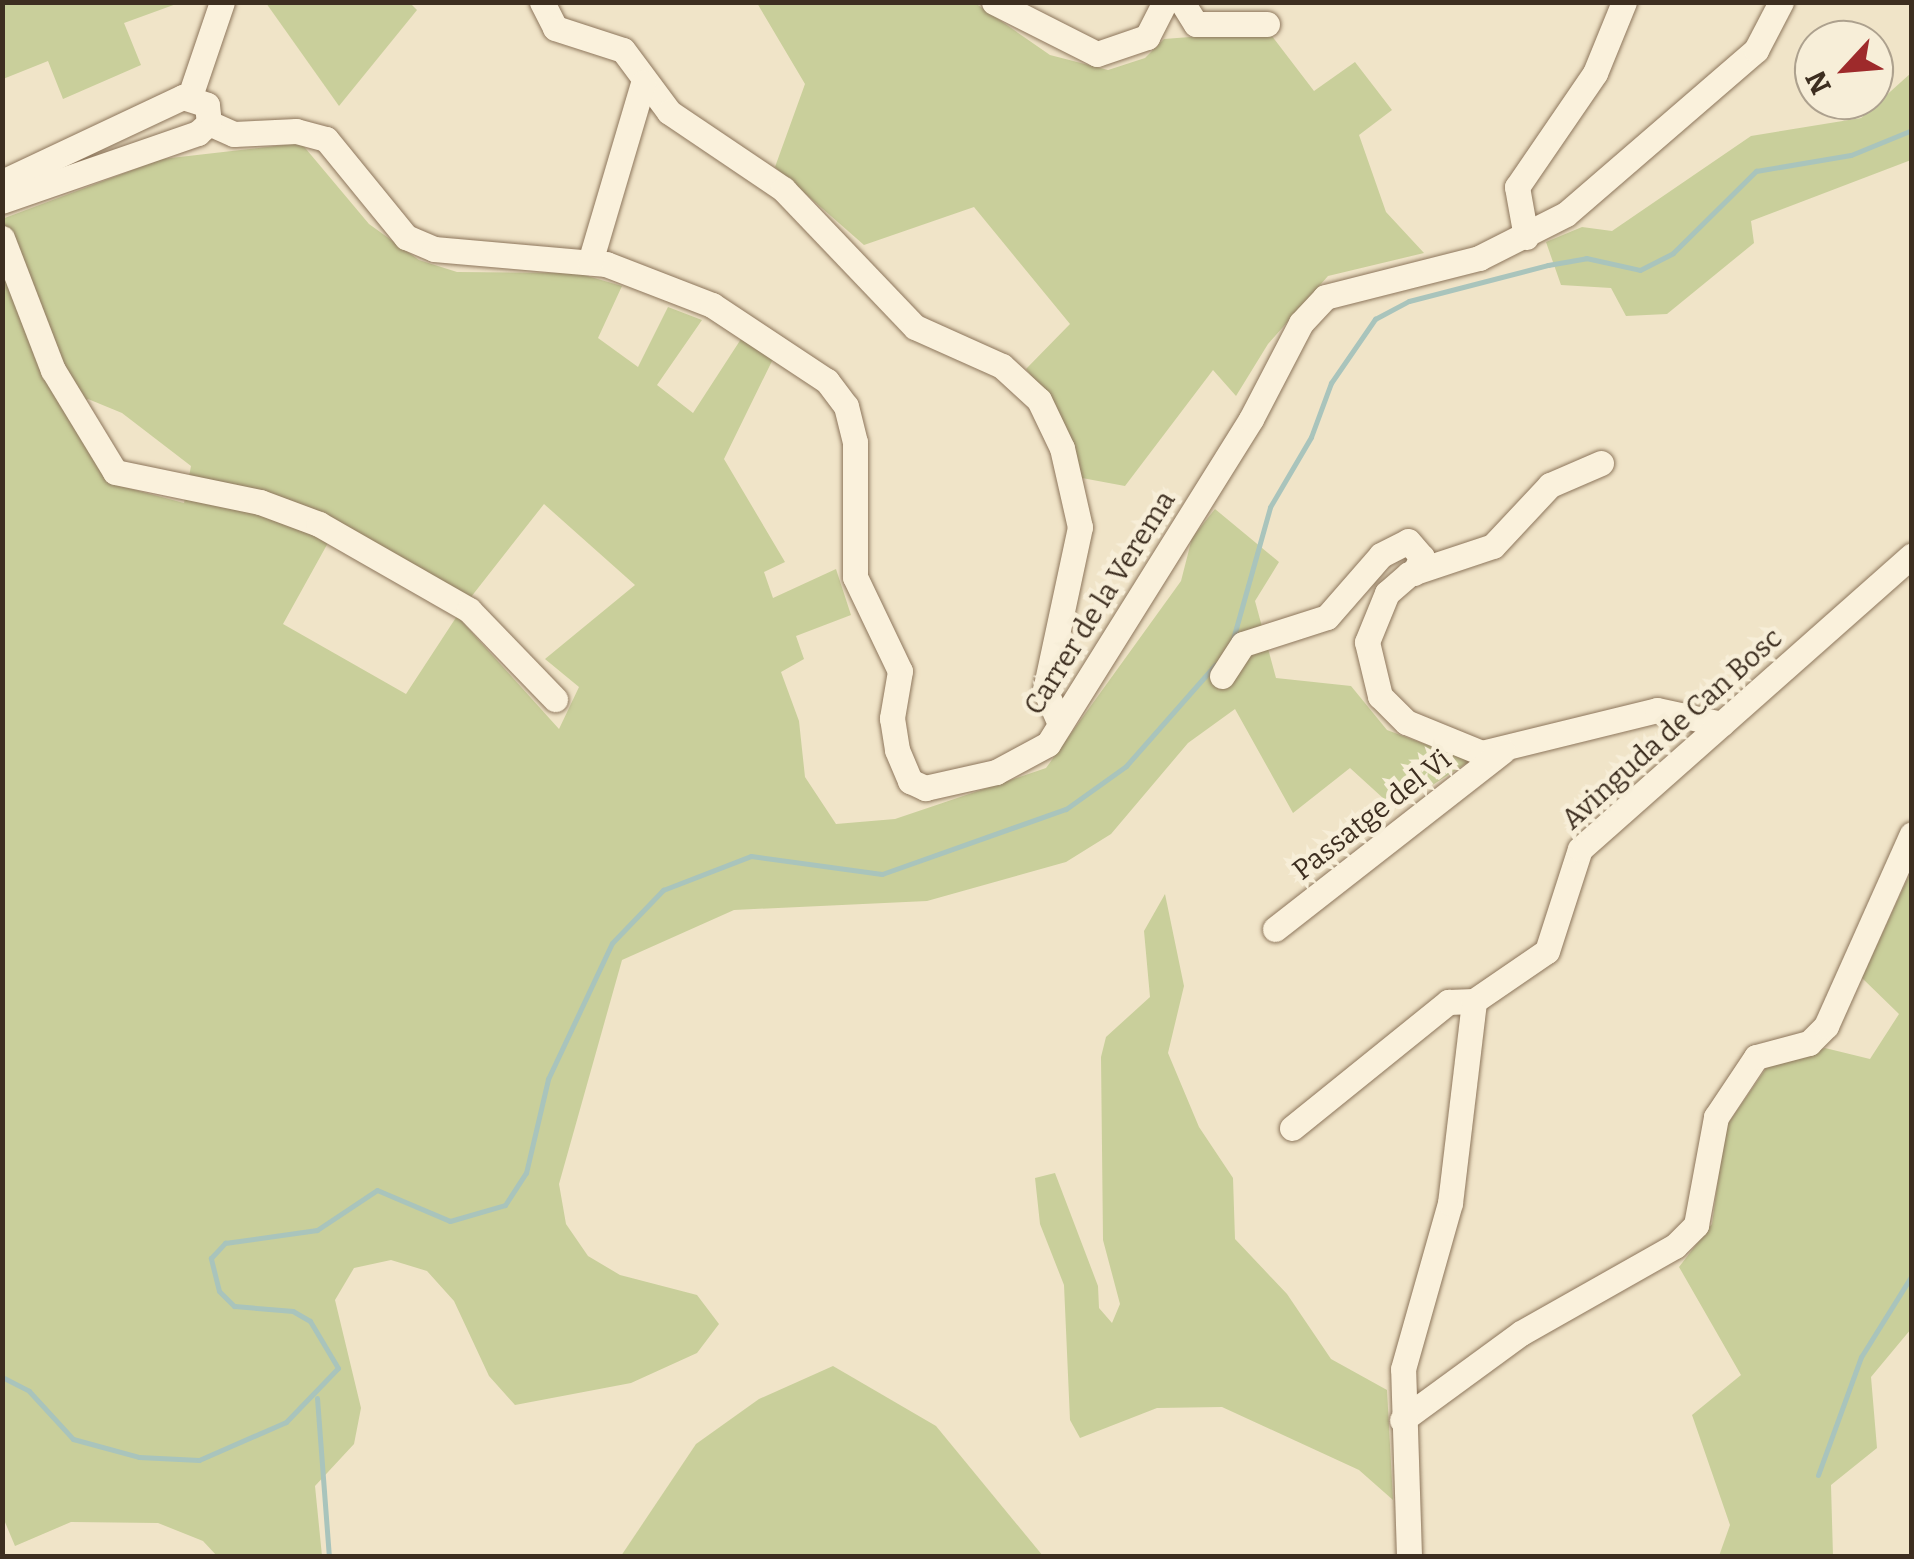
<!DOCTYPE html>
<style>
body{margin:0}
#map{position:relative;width:1914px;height:1559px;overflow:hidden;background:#f0e4c8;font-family:Bitter,serif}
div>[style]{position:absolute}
.green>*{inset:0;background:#c9cf9b}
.stream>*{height:5px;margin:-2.5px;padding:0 2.5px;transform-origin:2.5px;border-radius:2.5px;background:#a9c4bc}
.roads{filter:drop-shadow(0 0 2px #8d765c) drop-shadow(0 0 2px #8d765c)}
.minor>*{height:25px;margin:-12.5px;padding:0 12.5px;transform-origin:12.5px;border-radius:12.5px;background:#faf1dc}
span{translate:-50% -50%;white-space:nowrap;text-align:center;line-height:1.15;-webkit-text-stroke:9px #f7eed8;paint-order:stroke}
.street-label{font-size:28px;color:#3d2e20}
.frame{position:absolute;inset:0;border:5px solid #3d2e20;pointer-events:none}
.north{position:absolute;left:1794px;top:20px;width:100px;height:100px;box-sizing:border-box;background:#f7eed8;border:2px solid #ada18e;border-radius:50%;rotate:244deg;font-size:28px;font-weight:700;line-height:40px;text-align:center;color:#3d2e20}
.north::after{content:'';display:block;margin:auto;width:35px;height:45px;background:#9e2a2b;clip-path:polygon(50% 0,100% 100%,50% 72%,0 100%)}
</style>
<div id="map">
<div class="green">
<div style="clip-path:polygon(3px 2px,179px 2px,179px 3px,124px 23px,141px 65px,63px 99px,48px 61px,3px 79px)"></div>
<div style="clip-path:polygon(410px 3px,417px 10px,339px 106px,266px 3px)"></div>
<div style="clip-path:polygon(757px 3px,975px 3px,1050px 55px,1108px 70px,1145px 58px,1164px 39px,1268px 31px,1314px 91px,1355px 62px,1392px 110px,1359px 135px,1386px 212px,1424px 253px,1328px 276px,1268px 344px,1236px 396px,1213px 370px,1125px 486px,1082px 478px,1055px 405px,1026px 369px,1070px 324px,974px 207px,864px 245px,775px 167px,805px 84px)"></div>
<div style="clip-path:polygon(1911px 73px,1911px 160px,1751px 221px,1754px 243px,1667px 314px,1626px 316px,1611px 288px,1561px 285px,1546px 242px,1582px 227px,1612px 231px,1751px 136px,1861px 118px)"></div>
<div style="clip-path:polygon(evenodd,301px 143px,369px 224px,419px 260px,457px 272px,577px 273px,622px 286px,598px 338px,638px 367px,668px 307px,702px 320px,657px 385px,693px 413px,741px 339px,773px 359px,724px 459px,785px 562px,764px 572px,773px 598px,836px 569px,851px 615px,796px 636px,804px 659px,781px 672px,799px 721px,805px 777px,836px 824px,895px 819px,1046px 768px,1181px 581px,1192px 538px,1215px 509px,1279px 562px,1255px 601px,1276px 678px,1351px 686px,1387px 730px,1470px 761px,1395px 809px,1350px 768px,1293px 813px,1235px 709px,1188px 743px,1111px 834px,1066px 862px,927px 901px,734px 910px,622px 960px,559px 1184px,566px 1224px,588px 1256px,620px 1275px,697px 1295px,719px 1324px,697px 1353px,631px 1383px,515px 1405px,489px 1376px,454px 1301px,427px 1271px,391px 1260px,354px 1268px,335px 1300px,361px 1408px,354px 1444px,315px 1486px,322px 1556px,217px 1556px,203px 1541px,158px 1523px,71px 1522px,15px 1546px,2px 1515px,2px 219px,162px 159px,301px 143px,88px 399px,122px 413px,191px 466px,184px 503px,109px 483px,67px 411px,88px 399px,301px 143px,544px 504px,635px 585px,545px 659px,579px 687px,559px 729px,457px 616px,406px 694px,283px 624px,339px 523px,471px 597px,544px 504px)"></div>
<div style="clip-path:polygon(1911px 871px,1911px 1329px,1871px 1377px,1877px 1448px,1831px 1485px,1833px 1556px,1719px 1556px,1730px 1525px,1692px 1415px,1741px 1375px,1679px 1267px,1712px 1224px,1725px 1128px,1767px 1067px,1825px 1048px,1870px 1059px,1899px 1014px,1862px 978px)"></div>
<div style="clip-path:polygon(1165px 894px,1184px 986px,1168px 1053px,1199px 1127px,1233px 1178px,1235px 1239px,1287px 1294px,1331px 1359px,1387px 1390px,1393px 1500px,1359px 1470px,1222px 1407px,1157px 1408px,1080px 1438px,1070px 1420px,1064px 1285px,1040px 1224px,1035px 1178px,1055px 1173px,1098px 1286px,1099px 1308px,1112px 1323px,1120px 1304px,1103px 1240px,1101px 1057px,1106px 1037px,1150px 997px,1144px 931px)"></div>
<div style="clip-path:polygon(833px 1366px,936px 1426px,1043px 1556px,621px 1556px,696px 1444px,759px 1399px)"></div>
</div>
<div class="stream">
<div style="left:1233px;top:639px;width:137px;rotate:-74.3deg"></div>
<div style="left:1270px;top:507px;width:81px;rotate:-59.6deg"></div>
<div style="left:1311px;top:437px;width:58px;rotate:-69.7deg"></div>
<div style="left:1331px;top:383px;width:78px;rotate:-55.5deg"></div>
<div style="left:1375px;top:319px;width:38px;rotate:-28deg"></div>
<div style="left:1409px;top:301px;width:144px;rotate:-14.5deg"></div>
<div style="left:1548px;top:265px;width:39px;rotate:-10deg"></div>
<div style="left:1586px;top:258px;width:55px;rotate:12.5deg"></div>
<div style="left:1640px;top:270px;width:37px;rotate:-27deg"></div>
<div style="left:1673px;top:253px;width:117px;rotate:-44.7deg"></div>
<div style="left:1756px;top:171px;width:96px;rotate:-9.6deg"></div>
<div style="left:1851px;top:155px;width:66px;rotate:-22.3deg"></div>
<div style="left:2px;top:1377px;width:30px;rotate:27deg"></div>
<div style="left:29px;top:1391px;width:65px;rotate:47.5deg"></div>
<div style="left:73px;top:1439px;width:68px;rotate:15.3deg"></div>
<div style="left:139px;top:1457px;width:60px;rotate:2.9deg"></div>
<div style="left:199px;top:1460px;width:95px;rotate:-23.6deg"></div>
<div style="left:286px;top:1422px;width:75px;rotate:-46.1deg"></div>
<div style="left:338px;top:1368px;width:55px;rotate:-120.8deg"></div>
<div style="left:310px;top:1321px;width:20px;rotate:-150deg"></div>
<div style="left:293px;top:1311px;width:59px;rotate:-175.2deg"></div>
<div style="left:234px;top:1306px;width:21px;rotate:-135deg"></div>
<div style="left:219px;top:1291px;width:34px;rotate:-104deg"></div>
<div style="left:211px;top:1258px;width:21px;rotate:-47deg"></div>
<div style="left:225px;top:1243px;width:93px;rotate:-8deg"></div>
<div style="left:317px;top:1230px;width:72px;rotate:-33.7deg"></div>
<div style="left:377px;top:1190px;width:79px;rotate:23deg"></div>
<div style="left:450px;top:1221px;width:57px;rotate:-16.2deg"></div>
<div style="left:505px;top:1205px;width:38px;rotate:-57deg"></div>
<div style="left:526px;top:1173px;width:97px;rotate:-76.8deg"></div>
<div style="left:548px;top:1079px;width:150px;rotate:-64.8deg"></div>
<div style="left:612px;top:943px;width:74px;rotate:-46.1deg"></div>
<div style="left:663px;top:890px;width:94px;rotate:-21.1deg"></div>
<div style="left:751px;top:856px;width:132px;rotate:7.8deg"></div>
<div style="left:882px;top:874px;width:195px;rotate:-19.5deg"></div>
<div style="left:1066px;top:809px;width:74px;rotate:-35.6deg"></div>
<div style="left:1126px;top:766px;width:135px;rotate:-48.6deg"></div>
<div style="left:317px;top:1398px;width:158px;rotate:85.7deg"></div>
<div style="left:1818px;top:1475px;width:126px;rotate:-70deg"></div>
<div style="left:1861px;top:1357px;width:97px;rotate:-58.1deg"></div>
</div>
<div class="roads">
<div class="minor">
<div style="left:542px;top:2px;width:29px;rotate:63deg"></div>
<div style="left:555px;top:28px;width:71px;rotate:17.9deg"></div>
<div style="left:623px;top:50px;width:77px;rotate:53.4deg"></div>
<div style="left:669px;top:112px;width:138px;rotate:34deg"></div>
<div style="left:783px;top:189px;width:191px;rotate:46.3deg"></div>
<div style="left:915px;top:327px;width:95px;rotate:24.1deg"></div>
<div style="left:1002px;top:366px;width:50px;rotate:42.6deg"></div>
<div style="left:1039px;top:400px;width:53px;rotate:64.4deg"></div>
<div style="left:1062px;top:448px;width:81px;rotate:77.2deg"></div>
<div style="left:1080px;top:527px;width:167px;rotate:102.1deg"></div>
<div style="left:1045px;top:690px;width:37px;rotate:66deg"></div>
<div style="left:994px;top:2px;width:115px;rotate:26.8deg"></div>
<div style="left:1097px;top:54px;width:53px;rotate:-18.8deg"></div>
<div style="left:1147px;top:37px;width:39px;rotate:-63deg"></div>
<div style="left:1182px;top:2px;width:26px;rotate:58deg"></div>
<div style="left:1196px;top:24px;width:71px"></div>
<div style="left:190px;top:96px;width:99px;rotate:-71.2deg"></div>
<div style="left:209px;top:123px;width:27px;rotate:24deg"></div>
<div style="left:234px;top:134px;width:62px;rotate:-2.8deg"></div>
<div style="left:296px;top:131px;width:31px;rotate:15deg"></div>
<div style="left:326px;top:139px;width:127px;rotate:50.8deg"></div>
<div style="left:406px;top:237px;width:30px;rotate:23deg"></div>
<div style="left:434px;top:249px;width:173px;rotate:5deg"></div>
<div style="left:606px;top:264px;width:114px;rotate:21.1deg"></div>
<div style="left:712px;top:305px;width:138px;rotate:33.5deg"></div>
<div style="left:827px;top:381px;width:31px;rotate:53deg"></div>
<div style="left:846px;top:406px;width:37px;rotate:76deg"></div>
<div style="left:855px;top:442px;width:135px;rotate:90deg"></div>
<div style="left:855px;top:577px;width:104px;rotate:64.4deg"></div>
<div style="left:900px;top:671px;width:48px;rotate:99.7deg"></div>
<div style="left:892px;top:718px;width:32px;rotate:81deg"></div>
<div style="left:897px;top:750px;width:34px;rotate:67deg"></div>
<div style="left:910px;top:781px;width:17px;rotate:25deg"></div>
<div style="left:925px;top:788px;width:73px;rotate:-12.7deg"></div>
<div style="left:996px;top:772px;width:59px;rotate:-28.3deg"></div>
<div style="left:1048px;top:744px;width:383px;rotate:-58deg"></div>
<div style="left:1251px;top:419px;width:108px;rotate:-62.5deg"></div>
<div style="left:1301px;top:323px;width:35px;rotate:-47deg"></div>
<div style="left:1325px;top:297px;width:159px;rotate:-14.2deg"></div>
<div style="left:1479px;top:258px;width:97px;rotate:-26.8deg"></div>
<div style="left:1566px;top:214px;width:251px;rotate:-40.8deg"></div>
<div style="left:1756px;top:50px;width:54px;rotate:-62.5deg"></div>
<div style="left:2px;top:182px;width:200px;rotate:-25.2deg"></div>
<div style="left:183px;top:97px;width:25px;rotate:18deg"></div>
<div style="left:207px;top:105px;width:18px;rotate:84deg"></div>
<div style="left:209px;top:123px;width:15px;rotate:138deg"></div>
<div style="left:198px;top:133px;width:207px;rotate:160.9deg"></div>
<div style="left:1526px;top:237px;width:51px;rotate:-100.2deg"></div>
<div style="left:1517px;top:187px;width:138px;rotate:-55.6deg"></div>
<div style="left:1595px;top:73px;width:77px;rotate:-67.8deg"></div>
<div style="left:2px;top:238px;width:142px;rotate:68.9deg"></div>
<div style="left:53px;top:370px;width:119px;rotate:58.7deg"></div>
<div style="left:115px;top:472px;width:148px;rotate:11.7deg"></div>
<div style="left:260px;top:502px;width:63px;rotate:20.4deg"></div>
<div style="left:319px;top:524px;width:173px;rotate:29.8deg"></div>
<div style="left:469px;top:610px;width:124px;rotate:46deg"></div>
<div style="left:590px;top:262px;width:187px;rotate:-73.5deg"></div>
<div style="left:1601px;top:463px;width:56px;rotate:156.7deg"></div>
<div style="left:1550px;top:485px;width:83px;rotate:133.1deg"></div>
<div style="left:1493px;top:546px;width:89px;rotate:161.6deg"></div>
<div style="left:1409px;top:574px;width:29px;rotate:139deg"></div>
<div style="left:1387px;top:593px;width:53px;rotate:112.2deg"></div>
<div style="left:1367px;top:642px;width:56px;rotate:76.5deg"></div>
<div style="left:1380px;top:696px;width:37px;rotate:45deg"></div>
<div style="left:1406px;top:722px;width:82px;rotate:22.2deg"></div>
<div style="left:1482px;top:753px;width:180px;rotate:-13.8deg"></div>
<div style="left:1657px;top:710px;width:66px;rotate:12.3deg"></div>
<div style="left:1222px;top:676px;width:38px;rotate:-57deg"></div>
<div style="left:1243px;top:644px;width:88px;rotate:-17.8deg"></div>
<div style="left:1327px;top:617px;width:82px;rotate:-48.9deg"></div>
<div style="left:1381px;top:555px;width:30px;rotate:-27deg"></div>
<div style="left:1408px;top:541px;width:21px;rotate:49deg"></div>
<div style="left:1422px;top:557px;width:18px;rotate:117deg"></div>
<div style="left:1275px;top:929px;width:289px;rotate:-38deg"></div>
<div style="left:1292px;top:1128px;width:201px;rotate:-38.9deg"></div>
<div style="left:1448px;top:1002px;width:26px;rotate:-2deg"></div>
<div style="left:1402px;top:1420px;width:147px;rotate:-36.2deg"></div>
<div style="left:1521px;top:1333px;width:177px;rotate:-29.5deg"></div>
<div style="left:1675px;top:1246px;width:30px;rotate:-45deg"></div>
<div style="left:1696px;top:1225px;width:110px;rotate:-79.5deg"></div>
<div style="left:1716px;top:1117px;width:72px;rotate:-56.3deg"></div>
<div style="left:1756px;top:1057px;width:55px;rotate:-14.8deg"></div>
<div style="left:1809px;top:1043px;width:24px;rotate:-45deg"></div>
<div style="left:1826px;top:1026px;width:210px;rotate:-65.9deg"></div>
<div style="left:1409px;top:1556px;width:187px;rotate:-91.8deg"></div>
<div style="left:1403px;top:1369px;width:173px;rotate:-74.2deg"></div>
<div style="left:1450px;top:1203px;width:203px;rotate:-83.2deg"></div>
<div style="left:1474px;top:1001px;width:88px;rotate:-34.4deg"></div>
<div style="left:1547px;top:951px;width:107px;rotate:-72.1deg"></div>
<div style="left:1580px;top:849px;width:443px;rotate:-41.5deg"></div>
</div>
</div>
<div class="street-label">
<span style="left:1100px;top:603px;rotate:-58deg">Carrer de la Verema</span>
<span style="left:1672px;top:729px;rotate:-42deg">Avinguda de Can Bosc</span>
<span style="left:1372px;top:815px;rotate:-38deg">Passatge del Vi</span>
</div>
<div class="frame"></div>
<div class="north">N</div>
</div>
